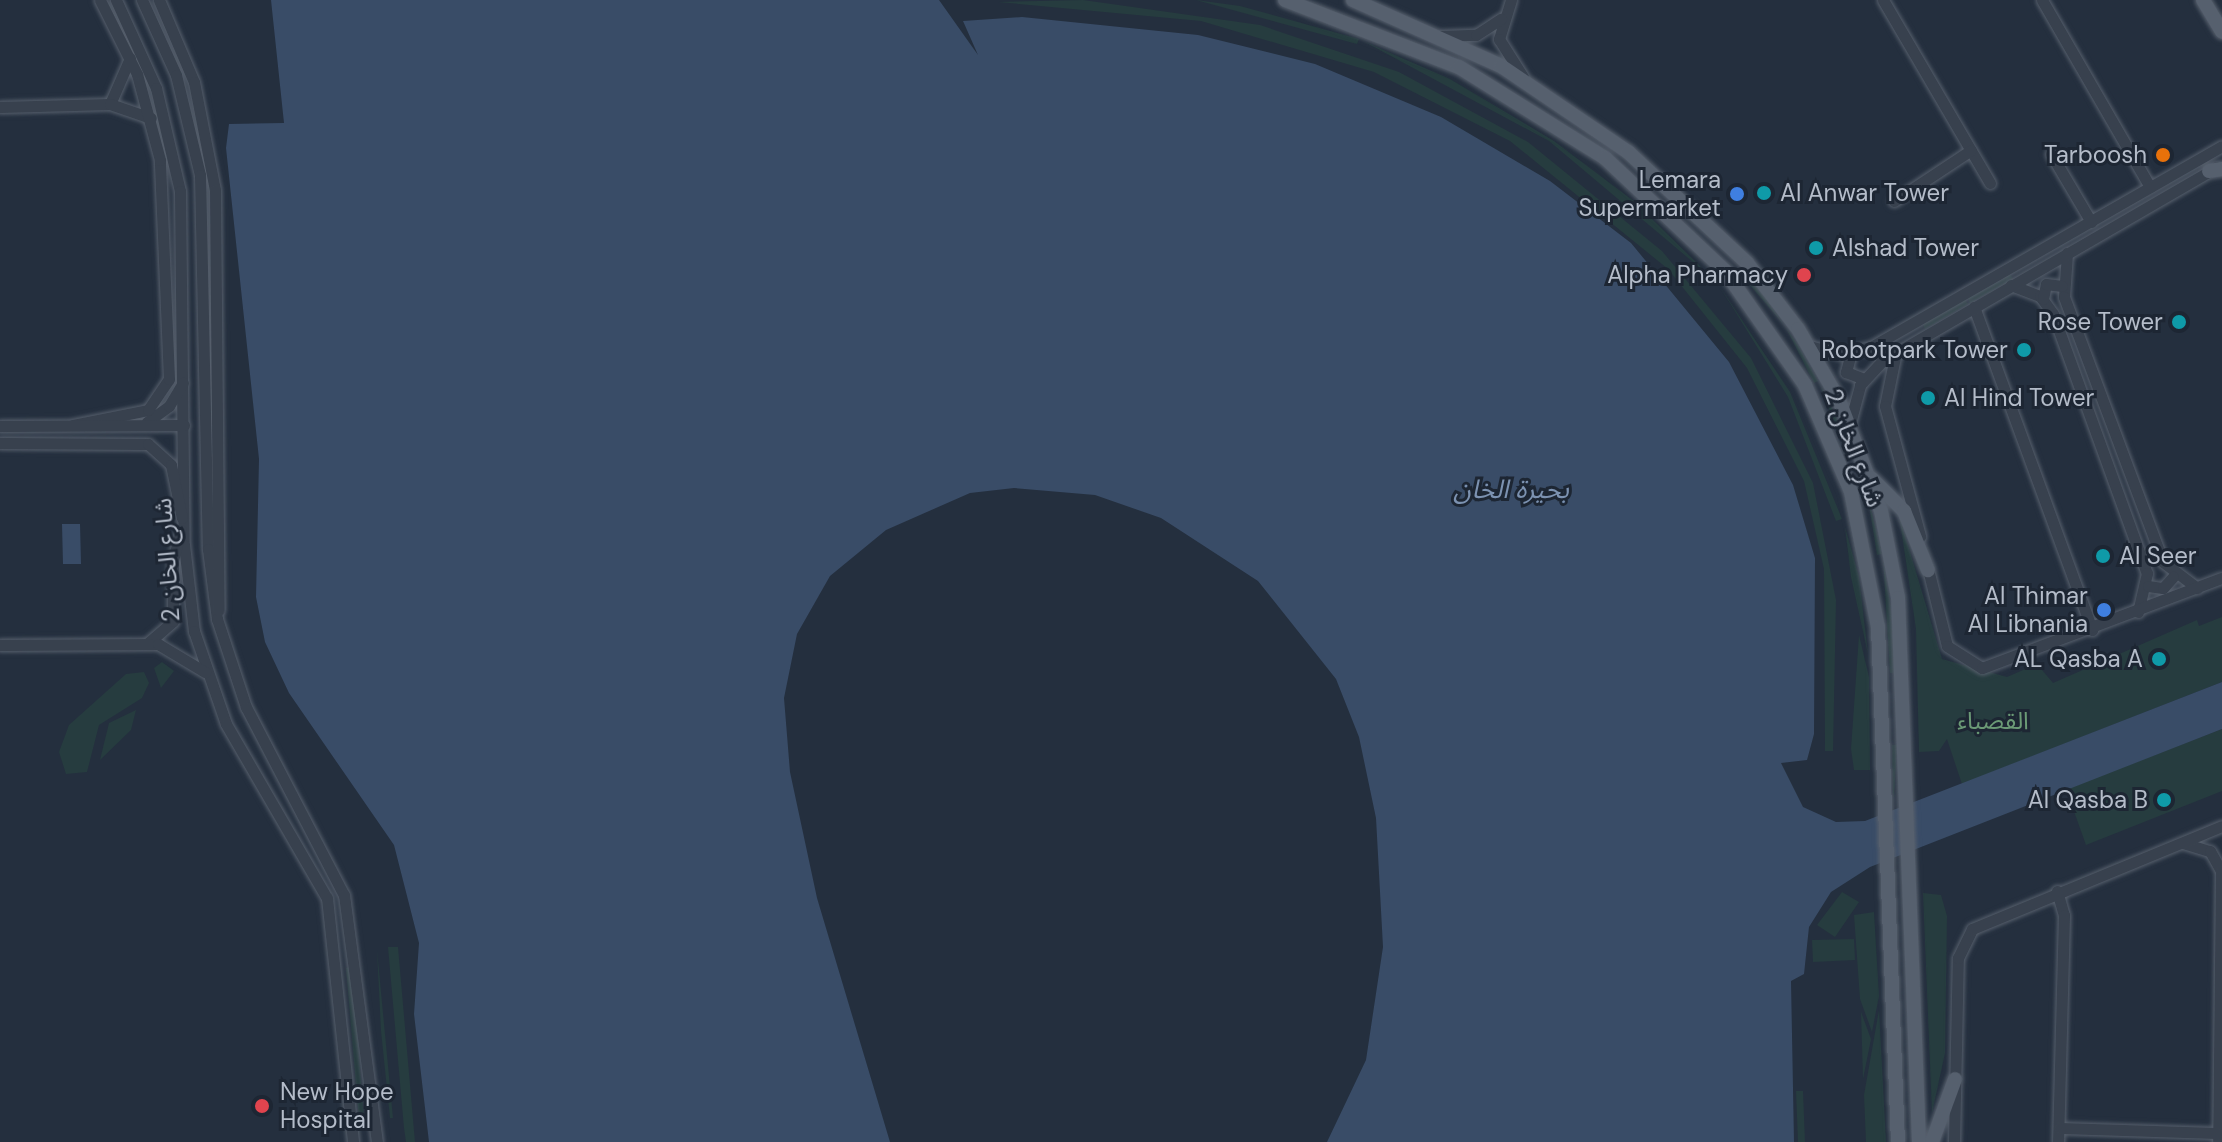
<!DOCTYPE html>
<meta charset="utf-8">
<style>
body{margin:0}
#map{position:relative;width:2222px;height:1142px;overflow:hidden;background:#242f3e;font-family:"DM Sans","Noto Sans Arabic",sans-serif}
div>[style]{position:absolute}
.green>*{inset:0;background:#263c3f}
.water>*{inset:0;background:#394c67}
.roads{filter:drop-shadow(0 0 2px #565f6c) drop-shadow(0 0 2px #565f6c)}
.minor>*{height:11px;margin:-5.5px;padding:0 5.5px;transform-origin:5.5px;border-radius:5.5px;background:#38414e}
.major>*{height:14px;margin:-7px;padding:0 7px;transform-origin:7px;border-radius:7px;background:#56606e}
.dots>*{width:22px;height:22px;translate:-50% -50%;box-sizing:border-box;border:4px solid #1d2633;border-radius:50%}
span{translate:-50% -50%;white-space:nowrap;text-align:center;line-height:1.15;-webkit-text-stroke:6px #1d2633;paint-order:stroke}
.poi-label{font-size:24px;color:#b4bcc9}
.right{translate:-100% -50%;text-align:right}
.left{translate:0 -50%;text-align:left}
.street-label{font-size:24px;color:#b4bcc9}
.park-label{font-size:24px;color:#6b9a76}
.water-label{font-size:26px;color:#7c92b1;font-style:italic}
</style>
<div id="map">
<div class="green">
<div style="clip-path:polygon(1083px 0,1260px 25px,1399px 72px,1528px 142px,1662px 251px,1751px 358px,1813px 483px,1836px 600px,1833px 751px,1825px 751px,1824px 569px,1804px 481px,1747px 368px,1668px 269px,1510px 141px,1374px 72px,1201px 21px,998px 2px)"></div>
<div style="clip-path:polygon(1196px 0,1240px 6px,1359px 39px,1357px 44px)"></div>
<div style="clip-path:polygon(1363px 41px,1450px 79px,1554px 141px,1635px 202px,1712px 278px,1549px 141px)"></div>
<div style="clip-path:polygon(1746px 274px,1760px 290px,1784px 325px,1743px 277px)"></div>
<div style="clip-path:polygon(2010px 274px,2013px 279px,1970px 303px,1968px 298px)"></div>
<div style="clip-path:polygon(1720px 287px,1790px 392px,1842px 519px,1836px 521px,1788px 397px)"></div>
<div style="clip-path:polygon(1965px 300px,1968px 304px,1925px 329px,1923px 324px)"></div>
<div style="clip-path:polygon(1786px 328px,1798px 345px,1818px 381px,1814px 383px)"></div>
<div style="clip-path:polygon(1820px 385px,1830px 403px,1846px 440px,1842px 442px)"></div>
<div style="clip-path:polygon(1868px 499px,1878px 536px,1882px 554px,1877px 555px)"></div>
<div style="clip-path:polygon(1899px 515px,1942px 659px,2007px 677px,2037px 664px,2053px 683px,2197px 620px,2199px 626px,2222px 617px,2222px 682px,1962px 784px,1947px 739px,1939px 751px,1919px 752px,1916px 629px)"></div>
<div style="clip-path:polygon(1845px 527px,1859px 577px,1868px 654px,1851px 577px)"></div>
<div style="clip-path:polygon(1883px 557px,1892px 615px,1895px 673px,1890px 673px)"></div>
<div style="clip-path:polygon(1859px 635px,1869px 677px,1870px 770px,1854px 770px,1851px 749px)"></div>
<div style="clip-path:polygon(162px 662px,174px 671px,161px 688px,154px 668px)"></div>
<div style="clip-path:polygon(144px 672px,149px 683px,142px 698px,99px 725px,87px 772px,66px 774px,59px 752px,69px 725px,126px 674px)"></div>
<div style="clip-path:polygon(136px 710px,131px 730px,100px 760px,109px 723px)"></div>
<div style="clip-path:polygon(2222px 729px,2222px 791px,2086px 845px,2066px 789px)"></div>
<div style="clip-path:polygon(1892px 745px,1897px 745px,1894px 798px,1893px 794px)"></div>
<div style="clip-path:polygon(1842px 892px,1859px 902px,1835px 937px,1817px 925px)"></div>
<div style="clip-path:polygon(1923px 893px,1941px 895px,1947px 916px,1945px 1053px,1932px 1113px)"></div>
<div style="clip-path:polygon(1874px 912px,1879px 996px,1872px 1032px,1860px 999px,1854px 915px)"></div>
<div style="clip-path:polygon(1854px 939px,1855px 960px,1813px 962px,1812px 940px)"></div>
<div style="clip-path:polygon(388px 947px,398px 947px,415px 1142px,406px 1142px,404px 1128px)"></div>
<div style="clip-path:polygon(377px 950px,393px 1118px,390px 1118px,381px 1031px)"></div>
<div style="clip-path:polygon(346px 968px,352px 968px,364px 1119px,359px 1120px)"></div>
<div style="clip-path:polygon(1879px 1010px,1886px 1142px,1866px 1142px,1864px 1095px)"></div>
<div style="clip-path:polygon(1861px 1012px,1871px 1039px,1863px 1079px)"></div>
<div style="clip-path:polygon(1796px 1091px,1803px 1091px,1805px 1142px,1798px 1142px)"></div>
</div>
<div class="water">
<div style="clip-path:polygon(271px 0,939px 0,978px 55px,963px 21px,1022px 17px,1198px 35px,1315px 64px,1441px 117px,1550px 181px,1631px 243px,1729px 362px,1793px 485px,1815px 558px,1814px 734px,1807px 760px,1781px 763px,1803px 807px,1836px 822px,1865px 821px,2222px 682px,2222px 729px,1870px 867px,1831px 892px,1809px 927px,1804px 974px,1791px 981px,1794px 1142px,1327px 1142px,1366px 1060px,1383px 947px,1376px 818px,1359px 737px,1336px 679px,1258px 581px,1161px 518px,1095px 495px,1014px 488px,970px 493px,886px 530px,830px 576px,797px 634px,784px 698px,790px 772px,817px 898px,890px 1142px,429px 1142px,414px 1014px,419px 943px,394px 845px,289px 693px,265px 642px,256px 597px,259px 459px,226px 148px,229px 124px,284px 123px)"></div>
<div style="clip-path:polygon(62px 524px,80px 524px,81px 564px,63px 564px)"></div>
</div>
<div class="roads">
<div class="minor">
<div style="left:116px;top:0;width:97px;rotate:65.6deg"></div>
<div style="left:156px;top:88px;width:106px;rotate:76.9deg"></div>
<div style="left:180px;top:191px;width:354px;rotate:89.4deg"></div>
<div style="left:184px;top:545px;width:87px;rotate:83.4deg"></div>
<div style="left:194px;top:631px;width:98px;rotate:71deg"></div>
<div style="left:226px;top:724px;width:201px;rotate:59.9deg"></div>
<div style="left:327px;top:898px;width:245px;rotate:83.9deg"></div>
<div style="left:142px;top:0;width:82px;rotate:65.6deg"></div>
<div style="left:176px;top:75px;width:103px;rotate:76.5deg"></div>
<div style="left:200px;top:175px;width:374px;rotate:88.8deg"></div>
<div style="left:208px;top:549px;width:71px;rotate:82.7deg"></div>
<div style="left:217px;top:619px;width:93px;rotate:71.8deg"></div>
<div style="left:246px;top:707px;width:212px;rotate:62.5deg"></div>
<div style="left:344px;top:895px;width:249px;rotate:82.4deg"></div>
<div style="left:159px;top:0;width:89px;rotate:66.9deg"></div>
<div style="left:194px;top:82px;width:110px;rotate:79deg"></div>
<div style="left:215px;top:190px;width:420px;rotate:89.5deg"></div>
<div style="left:1511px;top:0;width:41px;rotate:107.1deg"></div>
<div style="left:1499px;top:39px;width:45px;rotate:57.7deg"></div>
<div style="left:1883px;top:0;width:212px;rotate:59.7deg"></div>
<div style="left:2042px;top:0;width:216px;rotate:60deg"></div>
<div style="left:1441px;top:36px;width:35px;rotate:-2deg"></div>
<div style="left:1476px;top:35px;width:30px;rotate:-33deg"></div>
<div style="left:110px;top:104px;width:50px;rotate:-66.5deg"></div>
<div style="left:0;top:107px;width:110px;rotate:-1.6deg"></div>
<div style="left:110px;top:104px;width:43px;rotate:18.9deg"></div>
<div style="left:2051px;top:154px;width:79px;rotate:59.5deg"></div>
<div style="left:1894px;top:201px;width:92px;rotate:-33.5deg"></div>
<div style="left:2067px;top:253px;width:44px;rotate:93.9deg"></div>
<div style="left:2064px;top:297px;width:283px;rotate:69.5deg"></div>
<div style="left:2163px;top:562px;width:43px;rotate:37.4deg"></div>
<div style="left:2011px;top:285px;width:31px;rotate:21deg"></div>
<div style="left:2040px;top:296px;width:22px;rotate:54deg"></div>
<div style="left:2053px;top:314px;width:276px;rotate:70.1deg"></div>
<div style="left:2147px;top:573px;width:40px;rotate:103deg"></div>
<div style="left:2043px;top:299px;width:15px;rotate:-79deg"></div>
<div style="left:2046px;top:284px;width:16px;rotate:7deg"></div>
<div style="left:1974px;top:307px;width:344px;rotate:69.9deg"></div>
<div style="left:1809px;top:346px;width:34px;rotate:14deg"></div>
<div style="left:1842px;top:354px;width:30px;rotate:-14deg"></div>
<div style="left:1871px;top:347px;width:404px;rotate:-29.8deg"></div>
<div style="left:1896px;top:352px;width:55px;rotate:101.5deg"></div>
<div style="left:1885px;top:406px;width:135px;rotate:74.9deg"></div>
<div style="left:1851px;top:353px;width:20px;rotate:105deg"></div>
<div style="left:1846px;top:372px;width:19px;rotate:21deg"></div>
<div style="left:147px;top:422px;width:27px;rotate:-36deg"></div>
<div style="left:169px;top:406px;width:27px;rotate:-59deg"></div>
<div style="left:1850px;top:423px;width:39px;rotate:-75deg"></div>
<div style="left:1860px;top:385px;width:33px;rotate:-47deg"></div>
<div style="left:1882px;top:361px;width:386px;rotate:-30.1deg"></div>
<div style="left:73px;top:425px;width:76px;rotate:-11.3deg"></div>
<div style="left:148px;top:410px;width:37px;rotate:-56deg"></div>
<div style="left:169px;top:379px;width:219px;rotate:-92.4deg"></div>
<div style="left:160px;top:160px;width:89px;rotate:-105deg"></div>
<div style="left:137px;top:74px;width:83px;rotate:-116.6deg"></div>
<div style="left:0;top:426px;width:184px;rotate:-0.3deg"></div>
<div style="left:0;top:443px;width:148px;rotate:0.4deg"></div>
<div style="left:148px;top:444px;width:31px;rotate:42deg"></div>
<div style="left:171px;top:465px;width:54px;rotate:78.3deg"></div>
<div style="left:1927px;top:565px;width:83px;rotate:76.1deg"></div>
<div style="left:1947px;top:646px;width:41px;rotate:32.2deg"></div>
<div style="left:1982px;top:668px;width:256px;rotate:-20.6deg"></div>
<div style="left:2148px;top:586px;width:15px;rotate:8deg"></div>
<div style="left:2163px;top:588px;width:15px;rotate:-48deg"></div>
<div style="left:148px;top:643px;width:33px;rotate:-41deg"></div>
<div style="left:173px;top:621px;width:61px;rotate:-90deg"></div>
<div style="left:173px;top:560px;width:31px;rotate:-75deg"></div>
<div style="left:0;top:645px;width:158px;rotate:-0.4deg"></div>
<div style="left:158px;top:644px;width:55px;rotate:30.8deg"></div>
<div style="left:2183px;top:843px;width:28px;rotate:17deg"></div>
<div style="left:2210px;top:851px;width:23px;rotate:61deg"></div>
<div style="left:2221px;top:871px;width:271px;rotate:90.6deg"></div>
<div style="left:2057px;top:891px;width:25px;rotate:74deg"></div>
<div style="left:2064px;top:915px;width:227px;rotate:91.5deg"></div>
<div style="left:2059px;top:1128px;width:159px;rotate:1.8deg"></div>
<div style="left:1954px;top:1142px;width:184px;rotate:-88.8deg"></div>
<div style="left:1958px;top:958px;width:32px;rotate:-64deg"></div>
<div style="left:1972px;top:929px;width:270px;rotate:-22.4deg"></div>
</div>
<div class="major">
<div style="left:1285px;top:0;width:186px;rotate:21.1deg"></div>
<div style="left:1459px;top:67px;width:172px;rotate:31.9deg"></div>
<div style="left:1605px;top:158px;width:165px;rotate:43.3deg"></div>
<div style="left:1725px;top:271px;width:139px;rotate:54.9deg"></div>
<div style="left:1805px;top:385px;width:116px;rotate:66.7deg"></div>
<div style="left:1851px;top:492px;width:138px;rotate:78.7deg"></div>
<div style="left:1878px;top:627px;width:515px;rotate:87.78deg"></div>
<div style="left:1353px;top:0;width:162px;rotate:24deg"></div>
<div style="left:1501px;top:66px;width:153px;rotate:34.1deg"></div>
<div style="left:1628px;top:152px;width:163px;rotate:43deg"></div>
<div style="left:1747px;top:263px;width:83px;rotate:52.3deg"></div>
<div style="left:1798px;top:329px;width:82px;rotate:60deg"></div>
<div style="left:1839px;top:400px;width:119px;rotate:69.3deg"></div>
<div style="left:1881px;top:511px;width:89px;rotate:78.9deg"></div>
<div style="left:1898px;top:598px;width:544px;rotate:87.79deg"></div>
<div style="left:2203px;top:0;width:37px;rotate:59deg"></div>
<div style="left:2209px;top:171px;width:13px;rotate:-9deg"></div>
<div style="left:1871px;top:478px;width:47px;rotate:45deg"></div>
<div style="left:1904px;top:511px;width:64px;rotate:67.9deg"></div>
<div style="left:1932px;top:1142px;width:67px;rotate:-69.9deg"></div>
</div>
</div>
<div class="dots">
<div style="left:2163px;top:155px;background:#e8710a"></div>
<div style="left:1764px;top:193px;background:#0f9aa8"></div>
<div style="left:1737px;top:194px;background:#3f7fe0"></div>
<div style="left:1816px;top:248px;background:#0f9aa8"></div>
<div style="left:1804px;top:275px;background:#e0444e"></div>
<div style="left:2179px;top:322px;background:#0f9aa8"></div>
<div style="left:2024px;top:350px;background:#0f9aa8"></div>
<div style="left:1928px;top:398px;background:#0f9aa8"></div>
<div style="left:2103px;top:556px;background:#0f9aa8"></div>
<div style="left:2104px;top:610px;background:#3f7fe0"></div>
<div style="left:2159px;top:659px;background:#0f9aa8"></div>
<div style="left:2164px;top:800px;background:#0f9aa8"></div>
<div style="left:262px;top:1106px;background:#e0444e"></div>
</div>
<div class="poi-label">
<span class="right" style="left:2147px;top:155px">Tarboosh</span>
<span class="right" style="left:1721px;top:194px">Lemara<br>Supermarket</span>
<span class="left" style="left:1780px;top:193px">Al Anwar Tower</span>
<span class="left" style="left:1832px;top:248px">Alshad Tower</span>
<span class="right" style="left:1788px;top:275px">Alpha Pharmacy</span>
<span class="right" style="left:2163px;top:322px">Rose Tower</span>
<span class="right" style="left:2008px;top:350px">Robotpark Tower</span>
<span class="left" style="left:1944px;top:398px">Al Hind Tower</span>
<span class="left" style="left:2119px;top:556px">Al Seer</span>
<span class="right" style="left:2088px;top:610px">Al Thimar<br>Al Libnania</span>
<span class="right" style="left:2143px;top:659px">AL Qasba A</span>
<span class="right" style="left:2148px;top:800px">Al Qasba B</span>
<span class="left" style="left:280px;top:1106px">New Hope<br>Hospital</span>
</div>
<div class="street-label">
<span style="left:1854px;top:448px;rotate:69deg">شارع الخان 2</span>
<span style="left:167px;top:560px;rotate:-94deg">شارع الخان 2</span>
</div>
<div class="park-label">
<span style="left:1993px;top:721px">القصباء</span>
</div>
<div class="water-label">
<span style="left:1511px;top:490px">بحيرة الخان</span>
</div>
</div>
